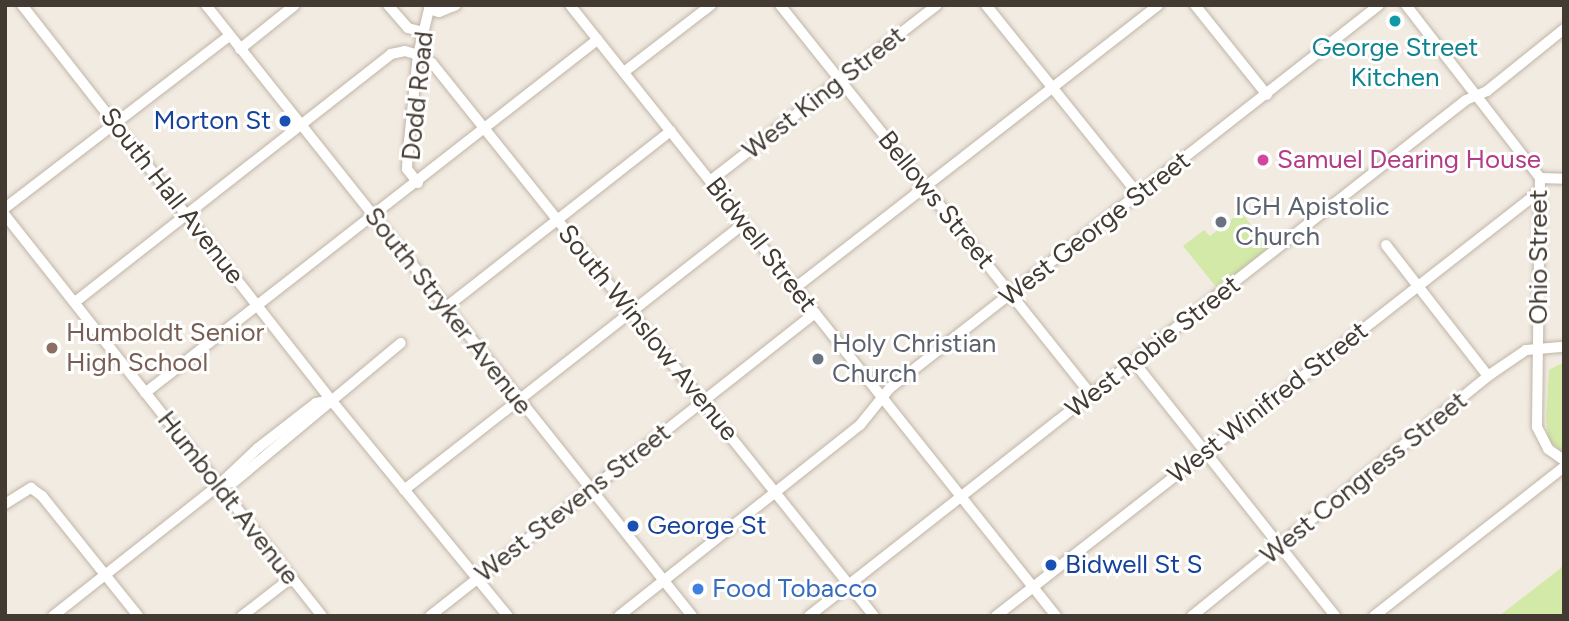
<!DOCTYPE html>
<style>
body{margin:0}
#map{position:relative;width:1569px;height:621px;overflow:hidden;background:#f2ebe2;font-family:Figtree,sans-serif}
div>[style]{position:absolute}
.green>*{inset:0;background:#d2e9a8}
.roads{filter:drop-shadow(0 0 2px #c0b5a7) drop-shadow(0 0 2px #c0b5a7)}
.minor>*{height:10px;margin:-5px;padding:0 5px;transform-origin:5px;border-radius:5px;background:#fff}
.dots>*{width:19px;height:19px;translate:-50% -50%;box-sizing:border-box;border:4px solid #fff;border-radius:50%}
span{translate:-50% -50%;white-space:nowrap;text-align:center;line-height:1.15;-webkit-text-stroke:6px #fff;paint-order:stroke}
.culture-label{font-size:26px;color:#0d838f}
.street-label{font-size:26px;color:#433b32}
.transit-label{font-size:26px;color:#164399}
.right{translate:-100% -50%;text-align:right}
.left{translate:0 -50%;text-align:left}
.hotel-label{font-size:26px;color:#b23c85}
.worship-label{font-size:26px;color:#5b616d}
.education-label{font-size:26px;color:#785e54}
.shop-label{font-size:26px;color:#366cbe}
.frame{position:absolute;inset:0;border:7px solid #433b32;pointer-events:none}
</style>
<div id="map">
<div class="green">
<div style="clip-path:polygon(1241px 212px,1269px 248px,1217px 288px,1183px 246px,1204px 230px,1210px 236px)"></div>
<div style="clip-path:polygon(1564px 362px,1564px 453px,1549px 441px,1546px 419px,1549px 370px)"></div>
<div style="clip-path:polygon(1564px 559px,1564px 616px,1499px 616px,1561px 568px)"></div>
</div>
<div class="roads">
<div class="minor">
<div style="left:22px;top:5px;width:502px;rotate:51.96deg"></div>
<div style="left:331px;top:400px;width:279px;rotate:50.7deg"></div>
<div style="left:206px;top:5px;width:781px;rotate:51.5deg"></div>
<div style="left:388px;top:5px;width:30px;rotate:49deg"></div>
<div style="left:408px;top:28px;width:16px;rotate:15deg"></div>
<div style="left:570px;top:5px;width:781px;rotate:51.5deg"></div>
<div style="left:780px;top:5px;width:499px;rotate:51.4deg"></div>
<div style="left:986px;top:5px;width:244px;rotate:51.2deg"></div>
<div style="left:1195px;top:5px;width:115px;rotate:51.3deg"></div>
<div style="left:1406px;top:5px;width:219px;rotate:52.2deg"></div>
<div style="left:1540px;top:178px;width:249px;rotate:90.7deg"></div>
<div style="left:1537px;top:427px;width:25px;rotate:63deg"></div>
<div style="left:1548px;top:449px;width:19px;rotate:35deg"></div>
<div style="left:429px;top:9px;width:10px;rotate:17deg"></div>
<div style="left:439px;top:12px;width:18px;rotate:-22deg"></div>
<div style="left:240px;top:49px;width:70px;rotate:-38.7deg"></div>
<div style="left:624px;top:72px;width:110px;rotate:-37.6deg"></div>
<div style="left:1540px;top:178px;width:24px;rotate:2deg"></div>
<div style="left:710px;top:181px;width:287px;rotate:-37.8deg"></div>
<div style="left:418px;top:183px;width:18px;rotate:-128deg"></div>
<div style="left:407px;top:169px;width:18px;rotate:-87deg"></div>
<div style="left:408px;top:151px;width:97px;rotate:-84.1deg"></div>
<div style="left:418px;top:55px;width:51px;rotate:-76.5deg"></div>
<div style="left:5px;top:208px;width:282px;rotate:-37.5deg"></div>
<div style="left:5px;top:215px;width:511px;rotate:51.67deg"></div>
<div style="left:1386px;top:245px;width:166px;rotate:52.1deg"></div>
<div style="left:795px;top:288px;width:460px;rotate:-37.9deg"></div>
<div style="left:75px;top:302px;width:402px;rotate:-38.1deg"></div>
<div style="left:391px;top:54px;width:14px;rotate:-12deg"></div>
<div style="left:405px;top:51px;width:14px;rotate:17deg"></div>
<div style="left:418px;top:55px;width:16px;rotate:30deg"></div>
<div style="left:432px;top:63px;width:708px;rotate:51.37deg"></div>
<div style="left:445px;top:308px;width:287px;rotate:-38.1deg"></div>
<div style="left:1134px;top:362px;width:324px;rotate:51.6deg"></div>
<div style="left:145px;top:393px;width:574px;rotate:-37.99deg"></div>
<div style="left:220px;top:484px;width:14px;rotate:-8deg"></div>
<div style="left:234px;top:482px;width:217px;rotate:-39.8deg"></div>
<div style="left:404px;top:490px;width:432px;rotate:-38.1deg"></div>
<div style="left:5px;top:504px;width:31px;rotate:-32deg"></div>
<div style="left:31px;top:488px;width:14px;rotate:36deg"></div>
<div style="left:42px;top:496px;width:154px;rotate:51.3deg"></div>
<div style="left:53px;top:616px;width:213px;rotate:-38.3deg"></div>
<div style="left:220px;top:484px;width:52px;rotate:-43.5deg"></div>
<div style="left:258px;top:448px;width:73px;rotate:-37.8deg"></div>
<div style="left:316px;top:403px;width:15px;rotate:-11deg"></div>
<div style="left:242px;top:616px;width:62px;rotate:-37.8deg"></div>
<div style="left:430px;top:616px;width:490px;rotate:-38.2deg"></div>
<div style="left:619px;top:616px;width:308px;rotate:-38.4deg"></div>
<div style="left:860px;top:425px;width:48px;rotate:-51deg"></div>
<div style="left:890px;top:388px;width:621px;rotate:-38.07deg"></div>
<div style="left:809px;top:616px;width:835px;rotate:-38.15deg"></div>
<div style="left:1466px;top:100px;width:23px;rotate:-23deg"></div>
<div style="left:1487px;top:91px;width:99px;rotate:-38.8deg"></div>
<div style="left:996px;top:616px;width:690px;rotate:-38deg"></div>
<div style="left:1192px;top:616px;width:381px;rotate:-39deg"></div>
<div style="left:1488px;top:376px;width:46px;rotate:-34.4deg"></div>
<div style="left:1526px;top:350px;width:38px;rotate:-5deg"></div>
<div style="left:1374px;top:616px;width:241px;rotate:-38.1deg"></div>
</div>
</div>
<div class="dots">
<div style="left:1395px;top:21px;background:#0f9aa8"></div>
<div style="left:285px;top:121px;background:#1a4fb4"></div>
<div style="left:1263px;top:160px;background:#d1479c"></div>
<div style="left:1221px;top:222px;background:#6b7280"></div>
<div style="left:52px;top:348px;background:#8d6e63"></div>
<div style="left:818px;top:359px;background:#6b7280"></div>
<div style="left:633px;top:526px;background:#1a4fb4"></div>
<div style="left:1051px;top:565px;background:#1a4fb4"></div>
<div style="left:698px;top:589px;background:#3f7fe0"></div>
</div>
<div class="culture-label">
<span style="left:1395px;top:63px">George Street<br>Kitchen</span>
</div>
<div class="street-label">
<span style="left:824px;top:93px;rotate:-38deg">West King Street</span>
<span style="left:418px;top:96px;rotate:-84deg">Dodd Road</span>
<span style="left:172px;top:196px;rotate:52deg">South Hall Avenue</span>
<span style="left:936px;top:200px;rotate:51deg">Bellows Street</span>
<span style="left:1095px;top:229px;rotate:-38deg">West George Street</span>
<span style="left:761px;top:245px;rotate:52deg">Bidwell Street</span>
<span style="left:1539px;top:257px;rotate:-90deg">Ohio Street</span>
<span style="left:448px;top:311px;rotate:52deg">South Stryker Avenue</span>
<span style="left:648px;top:333px;rotate:51deg">South Winslow Avenue</span>
<span style="left:1153px;top:347px;rotate:-38deg">West Robie Street</span>
<span style="left:1268px;top:403px;rotate:-38deg">West Winifred Street</span>
<span style="left:1364px;top:478px;rotate:-39deg">West Congress Street</span>
<span style="left:228px;top:498px;rotate:52deg">Humboldt Avenue</span>
<span style="left:573px;top:503px;rotate:-38deg">West Stevens Street</span>
</div>
<div class="transit-label">
<span class="right" style="left:271px;top:121px">Morton St</span>
<span class="left" style="left:647px;top:526px">George St</span>
<span class="left" style="left:1065px;top:565px">Bidwell St S</span>
</div>
<div class="hotel-label">
<span class="left" style="left:1277px;top:160px">Samuel Dearing House</span>
</div>
<div class="worship-label">
<span class="left" style="left:1235px;top:222px">IGH Apistolic<br>Church</span>
<span class="left" style="left:832px;top:359px">Holy Christian<br>Church</span>
</div>
<div class="education-label">
<span class="left" style="left:66px;top:348px">Humboldt Senior<br>High School</span>
</div>
<div class="shop-label">
<span class="left" style="left:712px;top:589px">Food Tobacco</span>
</div>
<div class="frame"></div>
</div>
